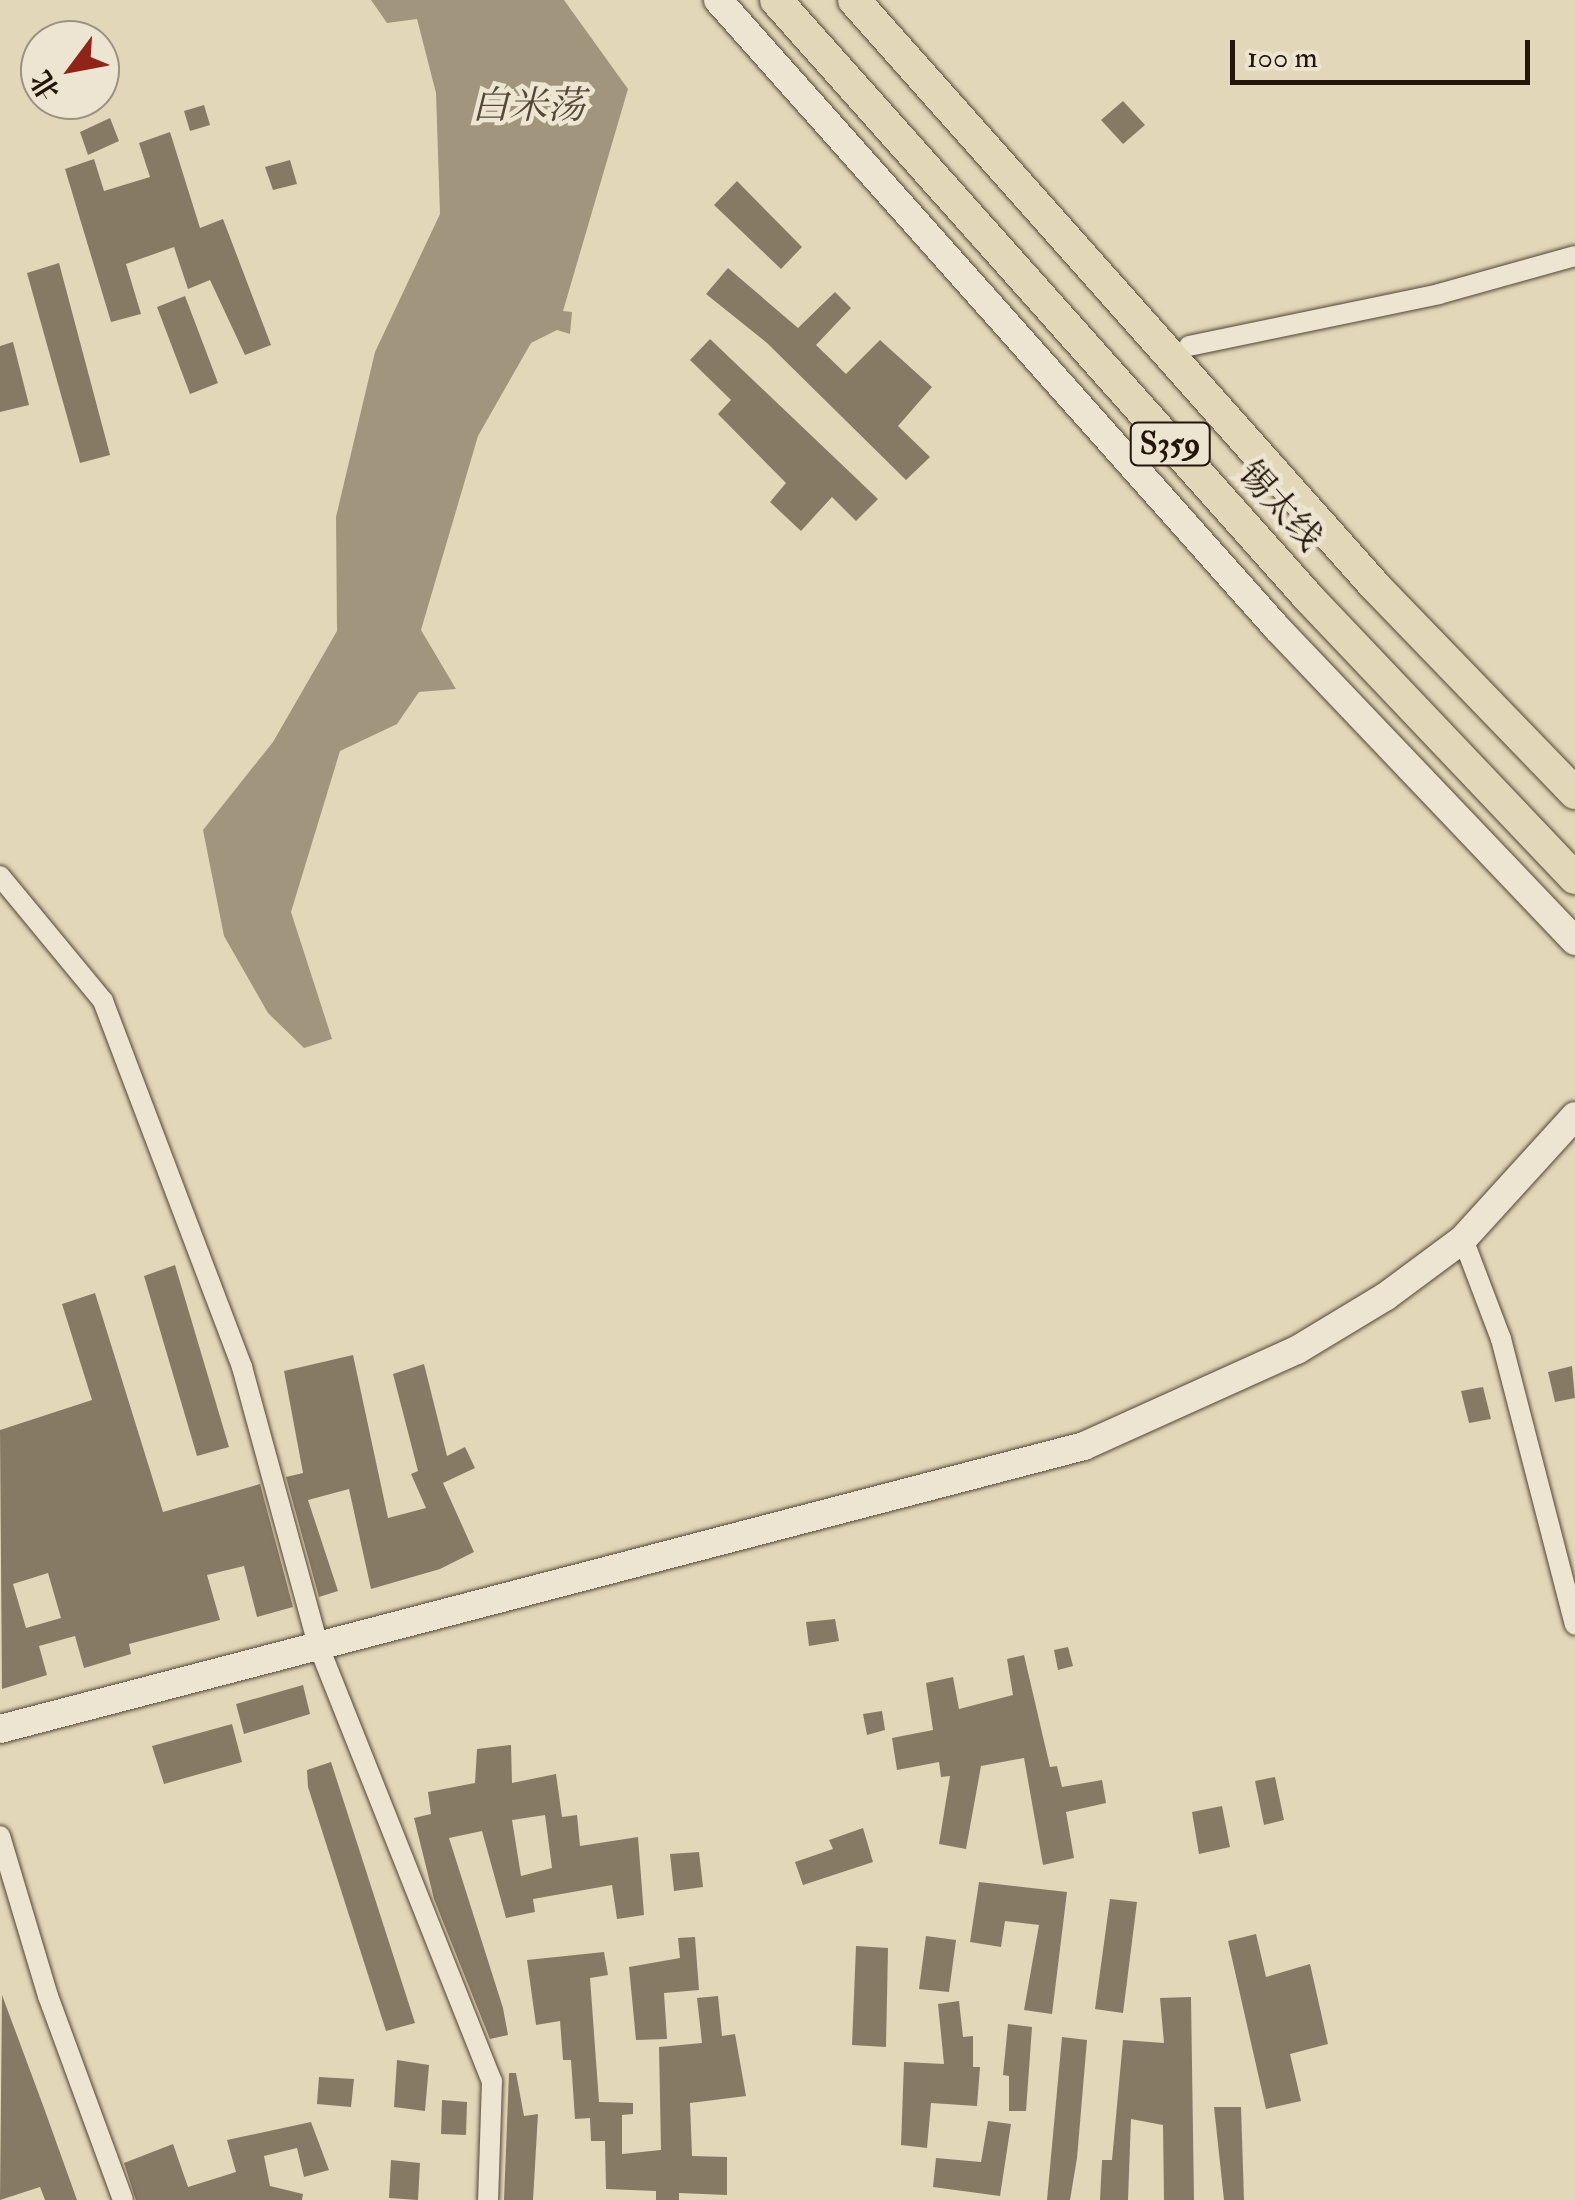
<!DOCTYPE html>
<meta charset="utf-8">
<style>
body{margin:0}
#map{position:relative;width:1575px;height:2200px;overflow:hidden;background:#e3d7b9;font-family:"IM FELL Double Pica","Noto Serif SC",serif}
div>[style]{position:absolute}
.water>*{inset:0;background:#a2957d}
.building>*{inset:0;background:#877a65}
.roads{filter:drop-shadow(0 0 2px #534635) drop-shadow(0 0 2px #534635)}
.street>*{height:20px;margin:-10px;padding:0 10px;transform-origin:10px;border-radius:10px;background:#ede5d2}
.secondary>*{height:28px;margin:-14px;padding:0 14px;transform-origin:14px;border-radius:14px;background:#ede5d2}
.primary>*{height:32px;margin:-16px;padding:0 16px;transform-origin:16px;border-radius:16px;background:#e3d7b9}
span{translate:-50% -50%;white-space:nowrap;text-align:center;line-height:1.15;-webkit-text-stroke:9px #ede5d2;paint-order:stroke}
.shield-label span{padding:2px 8px;background:#ede5d2;border:2px solid;border-radius:8px;-webkit-text-stroke-width:0}
.shield-label{font-size:32px;color:#231509;font-weight:700}
.street-label{font-size:35px;color:#231509}
.water-label{font-size:38px;color:#564837;font-style:italic}
.north{position:absolute;left:20px;top:20px;width:100px;height:100px;box-sizing:border-box;background:#ede5d2;border:2px solid #9c9282;border-radius:50%;rotate:238deg;font-size:28px;font-weight:700;line-height:40px;text-align:center;color:#231509}
.north::after{content:'';display:block;margin:auto;width:35px;height:45px;background:#8f2418;clip-path:polygon(50% 0,100% 100%,50% 72%,0 100%)}
.scale{position:absolute;left:1230px;top:40px;width:300px;height:45px;box-sizing:border-box;border:5px solid #231509;border-top:0;padding-left:12px;font-size:30px;line-height:35px;white-space:nowrap;color:#231509;-webkit-text-stroke:8px #ede5d2;paint-order:stroke}
</style>
<div id="map">
<div class="water">
<div style="clip-path:polygon(371px 0,564px 0,628px 89px,563px 311px,572px 312px,570px 334px,557px 330px,531px 343px,478px 436px,421px 630px,456px 689px,419px 692px,397px 724px,340px 751px,291px 912px,332px 1039px,304px 1048px,268px 1013px,224px 936px,203px 830px,273px 742px,337px 631px,336px 517px,375px 352px,440px 214px,436px 93px,417px 19px,387px 23px)"></div>
</div>
<div class="building">
<div style="clip-path:polygon(1123px 101px,1145px 125px,1123px 144px,1101px 120px)"></div>
<div style="clip-path:polygon(204px 105px,210px 125px,190px 131px,184px 111px)"></div>
<div style="clip-path:polygon(110px 118px,119px 141px,88px 155px,80px 132px)"></div>
<div style="clip-path:polygon(170px 132px,200px 228px,223px 219px,271px 345px,245px 355px,210px 280px,188px 289px,174px 247px,126px 264px,141px 314px,111px 322px,65px 169px,94px 159px,104px 191px,150px 177px,139px 143px)"></div>
<div style="clip-path:polygon(290px 160px,297px 184px,273px 190px,265px 167px)"></div>
<div style="clip-path:polygon(737px 181px,802px 247px,781px 269px,714px 205px)"></div>
<div style="clip-path:polygon(59px 263px,110px 455px,80px 463px,27px 273px)"></div>
<div style="clip-path:polygon(728px 268px,798px 328px,835px 292px,851px 308px,816px 345px,846px 374px,880px 340px,932px 387px,898px 426px,930px 457px,906px 480px,767px 343px,706px 294px)"></div>
<div style="clip-path:polygon(185px 296px,218px 383px,190px 394px,157px 307px)"></div>
<div style="clip-path:polygon(710px 339px,878px 499px,856px 521px,832px 497px,801px 531px,770px 502px,786px 483px,718px 414px,731px 400px,690px 360px)"></div>
<div style="clip-path:polygon(13px 342px,29px 405px,0 412px,0 346px)"></div>
<div style="clip-path:polygon(175px 1265px,229px 1447px,197px 1456px,144px 1276px)"></div>
<div style="clip-path:polygon(evenodd,95px 1293px,163px 1512px,260px 1484px,293px 1607px,257px 1617px,244px 1566px,207px 1575px,220px 1620px,129px 1644px,131px 1654px,84px 1668px,75px 1636px,39px 1646px,47px 1675px,2px 1689px,0 1430px,92px 1400px,62px 1304px,95px 1293px,48px 1573px,61px 1618px,26px 1628px,13px 1584px,48px 1573px)"></div>
<div style="clip-path:polygon(353px 1355px,388px 1518px,426px 1508px,411px 1474px,418px 1471px,393px 1374px,424px 1364px,447px 1456px,465px 1447px,475px 1468px,443px 1483px,474px 1552px,440px 1569px,371px 1589px,349px 1489px,308px 1500px,338px 1591px,319px 1597px,286px 1477px,303px 1473px,284px 1371px)"></div>
<div style="clip-path:polygon(1572px 1366px,1575px 1398px,1555px 1402px,1548px 1372px)"></div>
<div style="clip-path:polygon(1483px 1387px,1491px 1419px,1469px 1423px,1461px 1391px)"></div>
<div style="clip-path:polygon(835px 1619px,839px 1641px,809px 1646px,806px 1622px)"></div>
<div style="clip-path:polygon(1068px 1647px,1073px 1666px,1058px 1670px,1054px 1650px)"></div>
<div style="clip-path:polygon(1024px 1655px,1050px 1767px,1057px 1766px,1062px 1787px,1102px 1780px,1106px 1803px,1066px 1812px,1074px 1858px,1043px 1865px,1024px 1758px,981px 1766px,966px 1849px,939px 1844px,950px 1776px,941px 1777px,939px 1762px,897px 1770px,892px 1738px,933px 1730px,926px 1683px,953px 1677px,959px 1709px,1013px 1695px,1007px 1659px)"></div>
<div style="clip-path:polygon(303px 1685px,310px 1714px,244px 1734px,236px 1704px)"></div>
<div style="clip-path:polygon(882px 1711px,885px 1730px,867px 1735px,863px 1714px)"></div>
<div style="clip-path:polygon(232px 1724px,242px 1762px,164px 1784px,152px 1746px)"></div>
<div style="clip-path:polygon(evenodd,511px 1745px,512px 1783px,556px 1774px,562px 1817px,577px 1815px,580px 1846px,638px 1837px,644px 1915px,617px 1919px,612px 1885px,533px 1899px,535px 1912px,506px 1918px,482px 1831px,449px 1838px,503px 2008px,508px 2035px,490px 2039px,434px 1899px,414px 1818px,431px 1814px,428px 1792px,475px 1783px,477px 1749px,511px 1745px,545px 1815px,552px 1868px,521px 1876px,512px 1820px,545px 1815px)"></div>
<div style="clip-path:polygon(331px 1762px,415px 2023px,386px 2031px,308px 1787px,307px 1770px)"></div>
<div style="clip-path:polygon(1275px 1777px,1284px 1820px,1264px 1825px,1255px 1781px)"></div>
<div style="clip-path:polygon(1222px 1806px,1230px 1847px,1199px 1854px,1192px 1812px)"></div>
<div style="clip-path:polygon(863px 1828px,873px 1862px,803px 1885px,795px 1862px,833px 1849px,829px 1840px)"></div>
<div style="clip-path:polygon(699px 1852px,703px 1887px,674px 1891px,670px 1854px)"></div>
<div style="clip-path:polygon(979px 1882px,1067px 1892px,1052px 2014px,1024px 2010px,1039px 1925px,1005px 1921px,1001px 1947px,970px 1942px)"></div>
<div style="clip-path:polygon(1110px 1899px,1137px 1902px,1123px 2013px,1095px 2009px)"></div>
<div style="clip-path:polygon(1256px 1934px,1266px 1977px,1310px 1964px,1328px 2044px,1290px 2054px,1301px 2101px,1266px 2109px,1228px 1941px)"></div>
<div style="clip-path:polygon(926px 1936px,956px 1940px,949px 1992px,919px 1989px)"></div>
<div style="clip-path:polygon(695px 1937px,699px 1990px,664px 1993px,667px 2039px,636px 2040px,629px 1967px,680px 1958px,678px 1938px)"></div>
<div style="clip-path:polygon(856px 1946px,888px 1948px,886px 2047px,852px 2045px)"></div>
<div style="clip-path:polygon(604px 1952px,608px 1975px,590px 1978px,599px 2102px,633px 2103px,633px 2114px,622px 2115px,622px 2154px,661px 2150px,659px 2047px,702px 2043px,697px 1998px,718px 1996px,722px 2036px,735px 2034px,746px 2096px,690px 2103px,692px 2156px,727px 2157px,727px 2195px,679px 2193px,679px 2200px,656px 2200px,656px 2191px,606px 2189px,605px 2141px,591px 2141px,590px 2118px,575px 2119px,571px 2060px,563px 2060px,560px 2021px,536px 2025px,527px 1960px)"></div>
<div style="clip-path:polygon(2px 1995px,44px 2108px,77px 2200px,45px 2200px,40px 2187px,0 2200px)"></div>
<div style="clip-path:polygon(1191px 1997px,1194px 2200px,1164px 2200px,1163px 2125px,1131px 2119px,1128px 2200px,1100px 2200px,1102px 2160px,1112px 2160px,1123px 2040px,1164px 2043px,1160px 1998px)"></div>
<div style="clip-path:polygon(959px 2001px,963px 2037px,973px 2036px,973px 2067px,980px 2067px,977px 2106px,931px 2103px,927px 2148px,901px 2145px,904px 2062px,944px 2064px,938px 2004px)"></div>
<div style="clip-path:polygon(1008px 2024px,1032px 2027px,1026px 2111px,1009px 2111px,1009px 2076px,1003px 2075px)"></div>
<div style="clip-path:polygon(1062px 2037px,1087px 2040px,1077px 2158px,1070px 2200px,1047px 2200px)"></div>
<div style="clip-path:polygon(397px 2060px,429px 2065px,425px 2111px,394px 2107px)"></div>
<div style="clip-path:polygon(509px 2073px,516px 2073px,524px 2116px,538px 2114px,533px 2200px,504px 2200px)"></div>
<div style="clip-path:polygon(319px 2077px,354px 2079px,351px 2107px,317px 2104px)"></div>
<div style="clip-path:polygon(442px 2100px,467px 2102px,466px 2135px,441px 2134px)"></div>
<div style="clip-path:polygon(1214px 2107px,1241px 2107px,1244px 2200px,1224px 2200px)"></div>
<div style="clip-path:polygon(988px 2121px,1011px 2124px,1000px 2196px,933px 2187px,936px 2158px,981px 2162px)"></div>
<div style="clip-path:polygon(311px 2122px,329px 2170px,304px 2177px,297px 2148px,264px 2156px,270px 2186px,303px 2194px,302px 2200px,136px 2200px,124px 2163px,173px 2144px,188px 2187px,236px 2172px,227px 2140px)"></div>
<div style="clip-path:polygon(391px 2160px,420px 2163px,418px 2200px,389px 2198px)"></div>
</div>
<div class="roads">
<div class="street">
<div style="left:1189px;top:346px;width:255px;rotate:-11.7deg"></div>
<div style="left:1439px;top:294px;width:141px;rotate:-15.6deg"></div>
<div style="left:0;top:876px;width:162px;rotate:50.5deg"></div>
<div style="left:103px;top:1001px;width:392px;rotate:69.2deg"></div>
<div style="left:242px;top:1367px;width:285px;rotate:74.7deg"></div>
<div style="left:317px;top:1642px;width:473px;rotate:68.3deg"></div>
<div style="left:492px;top:2081px;width:119px;rotate:91.9deg"></div>
<div style="left:1463px;top:1239px;width:107px;rotate:69.2deg"></div>
<div style="left:1501px;top:1339px;width:295px;rotate:75.5deg"></div>
<div style="left:0;top:1836px;width:167px;rotate:73.3deg"></div>
<div style="left:48px;top:1996px;width:217px;rotate:69.8deg"></div>
</div>
<div class="secondary">
<div style="left:718px;top:0;width:841px;rotate:48.33deg"></div>
<div style="left:1277px;top:628px;width:432px;rotate:46.4deg"></div>
<div style="left:0;top:1729px;width:1120px;rotate:-14.63deg"></div>
<div style="left:1084px;top:1446px;width:234px;rotate:-24.3deg"></div>
<div style="left:1297px;top:1350px;width:103px;rotate:-31.1deg"></div>
<div style="left:1385px;top:1297px;width:97px;rotate:-36.6deg"></div>
<div style="left:1463px;top:1239px;width:166px;rotate:-47.7deg"></div>
</div>
<div class="primary">
<div style="left:776px;top:0;width:801px;rotate:48.29deg"></div>
<div style="left:1309px;top:598px;width:386px;rotate:46.5deg"></div>
<div style="left:854px;top:0;width:784px;rotate:48.36deg"></div>
<div style="left:1375px;top:586px;width:288px;rotate:46deg"></div>
</div>
</div>
<div class="shield-label">
<span style="left:1170px;top:444px">S359</span>
</div>
<div class="street-label">
<span style="left:1280px;top:506px;rotate:48deg">锡太线</span>
</div>
<div class="water-label">
<span style="left:528px;top:107px">白米荡</span>
</div>
<div class="north">北</div>
<div class="scale">100 m</div>
</div>
